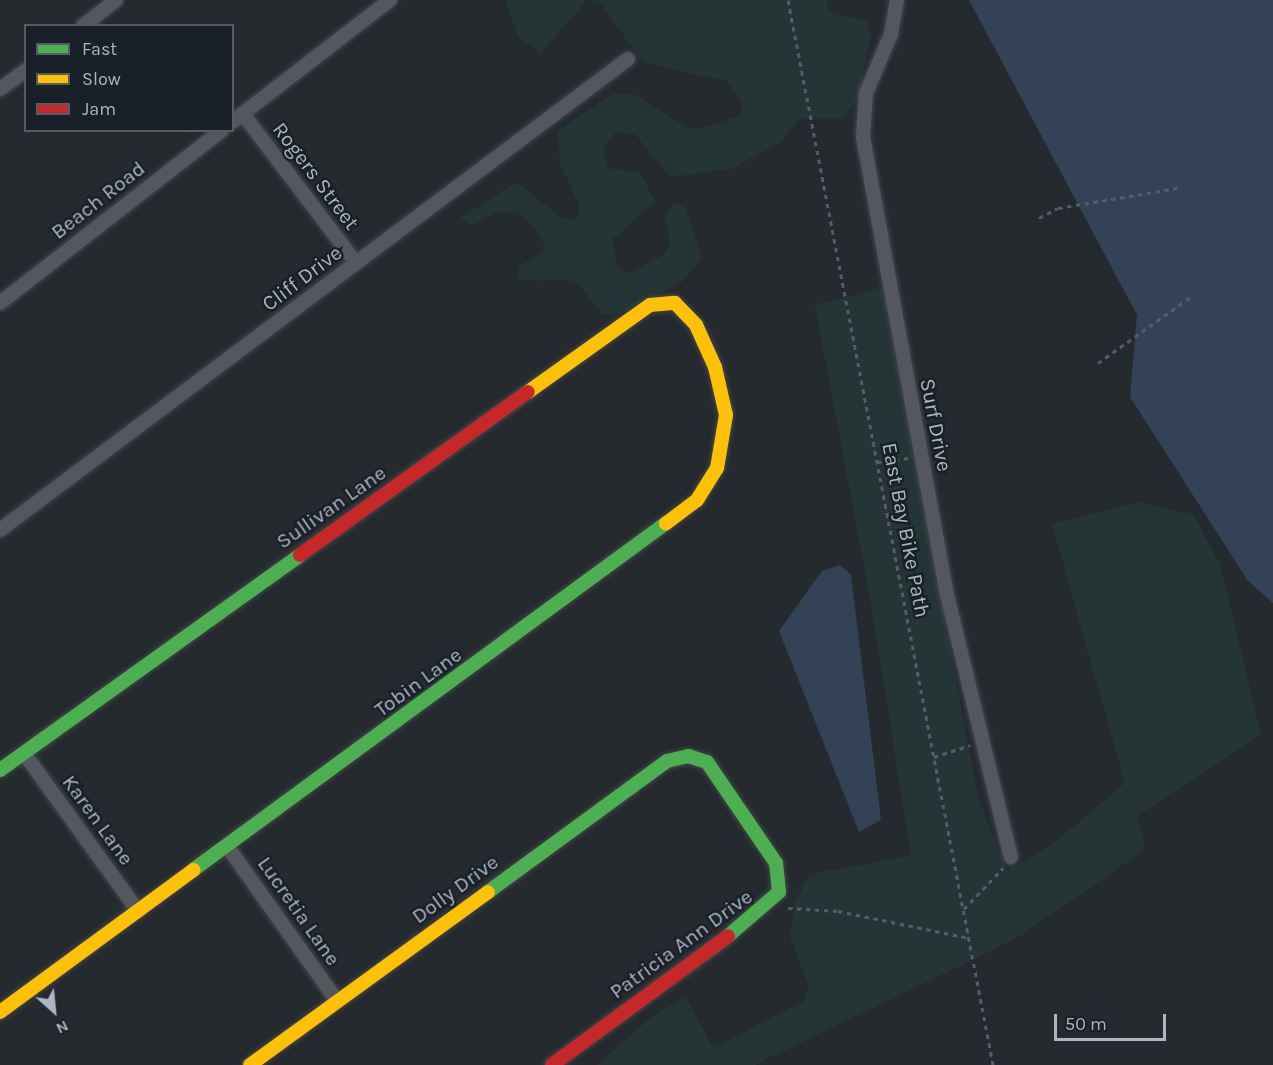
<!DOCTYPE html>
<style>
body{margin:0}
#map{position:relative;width:1273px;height:1065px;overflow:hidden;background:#252a2f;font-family:Karla,sans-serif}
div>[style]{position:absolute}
.green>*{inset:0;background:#253536}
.water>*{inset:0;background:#334257}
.path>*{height:3px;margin-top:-1.5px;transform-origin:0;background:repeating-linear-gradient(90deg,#585c62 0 4.5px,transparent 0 9px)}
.roads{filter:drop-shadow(0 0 2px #42464a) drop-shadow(0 0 2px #42464a)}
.street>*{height:14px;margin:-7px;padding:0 7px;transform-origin:7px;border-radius:7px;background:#54575e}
.fast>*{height:14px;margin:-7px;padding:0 7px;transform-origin:7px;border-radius:7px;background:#4caf50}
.slow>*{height:14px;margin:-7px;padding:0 7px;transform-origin:7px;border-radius:7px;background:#ffc107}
.jam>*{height:14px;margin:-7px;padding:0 7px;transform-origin:7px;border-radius:7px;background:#c62828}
span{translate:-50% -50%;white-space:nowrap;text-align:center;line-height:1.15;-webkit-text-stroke:5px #192029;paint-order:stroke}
.street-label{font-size:21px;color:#adb5c2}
.legend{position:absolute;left:24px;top:24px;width:210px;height:108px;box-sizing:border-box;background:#192029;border:2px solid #545c66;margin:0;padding:8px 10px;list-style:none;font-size:18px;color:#adb5c2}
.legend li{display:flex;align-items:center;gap:12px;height:30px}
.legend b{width:30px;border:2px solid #545c66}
.north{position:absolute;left:24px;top:981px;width:60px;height:60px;-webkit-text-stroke:4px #192029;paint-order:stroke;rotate:153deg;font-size:16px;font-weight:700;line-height:24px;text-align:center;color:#adb5c2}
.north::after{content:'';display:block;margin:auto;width:21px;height:27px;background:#adb5c2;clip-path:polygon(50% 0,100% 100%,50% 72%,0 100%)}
.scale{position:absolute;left:1054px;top:1014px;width:112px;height:27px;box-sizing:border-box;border:3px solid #adb5c2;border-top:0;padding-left:8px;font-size:18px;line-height:21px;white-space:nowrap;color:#adb5c2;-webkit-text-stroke:4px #192029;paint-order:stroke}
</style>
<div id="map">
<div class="green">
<div style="clip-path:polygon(505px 0,587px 0,540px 54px,518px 36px)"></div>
<div style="clip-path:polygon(589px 0,827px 0,828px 11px,866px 21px,871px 34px,858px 99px,842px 119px,799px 118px,783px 141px,730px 169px,670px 177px,635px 134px,616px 132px,603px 148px,607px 168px,640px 173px,655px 201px,612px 240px,618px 266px,629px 273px,665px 254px,670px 242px,665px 215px,673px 203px,685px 207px,702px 259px,682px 282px,617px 315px,603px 314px,575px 281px,519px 280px,519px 266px,543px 253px,544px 240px,525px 217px,511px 211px,497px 212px,472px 225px,460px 218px,517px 182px,560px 217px,575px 221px,580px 208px,560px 163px,558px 131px,613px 93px,639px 96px,686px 127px,700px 129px,740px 116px,743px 103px,726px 81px,642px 62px,602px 5px)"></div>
<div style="clip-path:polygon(883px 287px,978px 798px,1007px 871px,1050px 846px,1125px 783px,1052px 524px,1137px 502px,1193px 514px,1220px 565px,1261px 734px,1137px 816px,1146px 849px,1017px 938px,755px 1065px,597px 1065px,654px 1015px,686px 997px,713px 1048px,804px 1001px,809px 986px,790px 937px,795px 903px,810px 874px,911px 856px,871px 603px,815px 305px)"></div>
</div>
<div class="water">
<div style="clip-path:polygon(969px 0,1273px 0,1273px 603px,1248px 581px,1130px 397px,1137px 315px)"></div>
<div style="clip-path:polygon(840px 565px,851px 575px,881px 820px,859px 832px,779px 631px,822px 571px)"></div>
</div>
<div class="path">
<div style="left:788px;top:0;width:1085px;rotate:79.1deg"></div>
<div style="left:1039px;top:218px;width:21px;rotate:-28deg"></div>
<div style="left:1058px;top:208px;width:121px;rotate:-9.5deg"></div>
<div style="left:1098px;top:363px;width:115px;rotate:-35.5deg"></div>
<div style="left:877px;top:462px;width:32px;rotate:-7deg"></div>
<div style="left:934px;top:757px;width:38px;rotate:-18deg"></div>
<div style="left:788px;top:908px;width:50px;rotate:3.4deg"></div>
<div style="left:838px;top:911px;width:134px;rotate:11.6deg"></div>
<div style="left:964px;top:909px;width:57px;rotate:-46.4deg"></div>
</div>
<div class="roads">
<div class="street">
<div style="left:897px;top:0;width:35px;rotate:100deg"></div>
<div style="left:891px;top:34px;width:64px;rotate:113deg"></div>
<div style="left:866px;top:93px;width:44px;rotate:93.9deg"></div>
<div style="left:863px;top:137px;width:462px;rotate:79.6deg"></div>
<div style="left:946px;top:591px;width:274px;rotate:76.3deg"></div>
<div style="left:83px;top:26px;width:42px;rotate:-38.2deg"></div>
<div style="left:0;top:89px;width:32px;rotate:-36deg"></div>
<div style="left:243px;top:114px;width:187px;rotate:52.8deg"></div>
<div style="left:232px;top:122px;width:200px;rotate:-37.7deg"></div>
<div style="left:0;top:303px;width:281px;rotate:-37.9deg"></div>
<div style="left:0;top:530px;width:785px;rotate:-36.87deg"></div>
<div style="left:24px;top:753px;width:195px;rotate:54.2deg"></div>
<div style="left:227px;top:846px;width:190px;rotate:54.6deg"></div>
</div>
<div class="fast">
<div style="left:0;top:770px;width:369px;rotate:-35.6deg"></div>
<div style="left:193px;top:870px;width:587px;rotate:-36.26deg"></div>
<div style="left:488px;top:892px;width:222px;rotate:-36.2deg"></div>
<div style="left:667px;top:761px;width:22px;rotate:-13deg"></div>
<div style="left:688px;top:756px;width:20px;rotate:18deg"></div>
<div style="left:707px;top:762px;width:122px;rotate:55.7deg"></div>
<div style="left:776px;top:863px;width:29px;rotate:84deg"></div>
<div style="left:779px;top:892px;width:67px;rotate:139.2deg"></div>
</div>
<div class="slow">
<div style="left:528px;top:392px;width:150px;rotate:-35.5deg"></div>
<div style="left:650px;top:305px;width:25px;rotate:-5deg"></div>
<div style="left:675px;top:303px;width:30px;rotate:46deg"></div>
<div style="left:696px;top:325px;width:46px;rotate:65.7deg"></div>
<div style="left:715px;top:367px;width:49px;rotate:77.1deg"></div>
<div style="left:726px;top:415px;width:54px;rotate:99.6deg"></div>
<div style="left:717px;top:468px;width:38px;rotate:122deg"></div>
<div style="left:697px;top:500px;width:39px;rotate:143deg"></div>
<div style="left:0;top:1012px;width:240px;rotate:-36.3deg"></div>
<div style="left:250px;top:1065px;width:294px;rotate:-36deg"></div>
</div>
<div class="jam">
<div style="left:300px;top:555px;width:280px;rotate:-35.6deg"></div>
<div style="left:552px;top:1065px;width:218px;rotate:-36.2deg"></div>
</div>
</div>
<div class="street-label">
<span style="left:316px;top:176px;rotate:53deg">Rogers Street</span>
<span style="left:98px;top:200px;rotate:-38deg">Beach Road</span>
<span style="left:302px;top:278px;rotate:-37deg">Cliff Drive</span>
<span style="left:936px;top:425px;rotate:79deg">Surf Drive</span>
<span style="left:331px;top:507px;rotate:-35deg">Sullivan Lane</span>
<span style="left:906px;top:530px;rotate:79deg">East Bay Bike Path</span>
<span style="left:418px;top:682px;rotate:-36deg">Tobin Lane</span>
<span style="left:98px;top:820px;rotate:54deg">Karen Lane</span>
<span style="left:455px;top:889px;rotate:-36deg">Dolly Drive</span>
<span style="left:299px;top:911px;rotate:55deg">Lucretia Lane</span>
<span style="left:681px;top:944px;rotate:-36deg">Patricia Ann Drive</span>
</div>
<ul class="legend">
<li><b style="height:8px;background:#4caf50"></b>Fast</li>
<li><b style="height:8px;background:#ffc107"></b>Slow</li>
<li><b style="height:8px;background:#c62828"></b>Jam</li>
</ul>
<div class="north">N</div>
<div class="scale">50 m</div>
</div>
